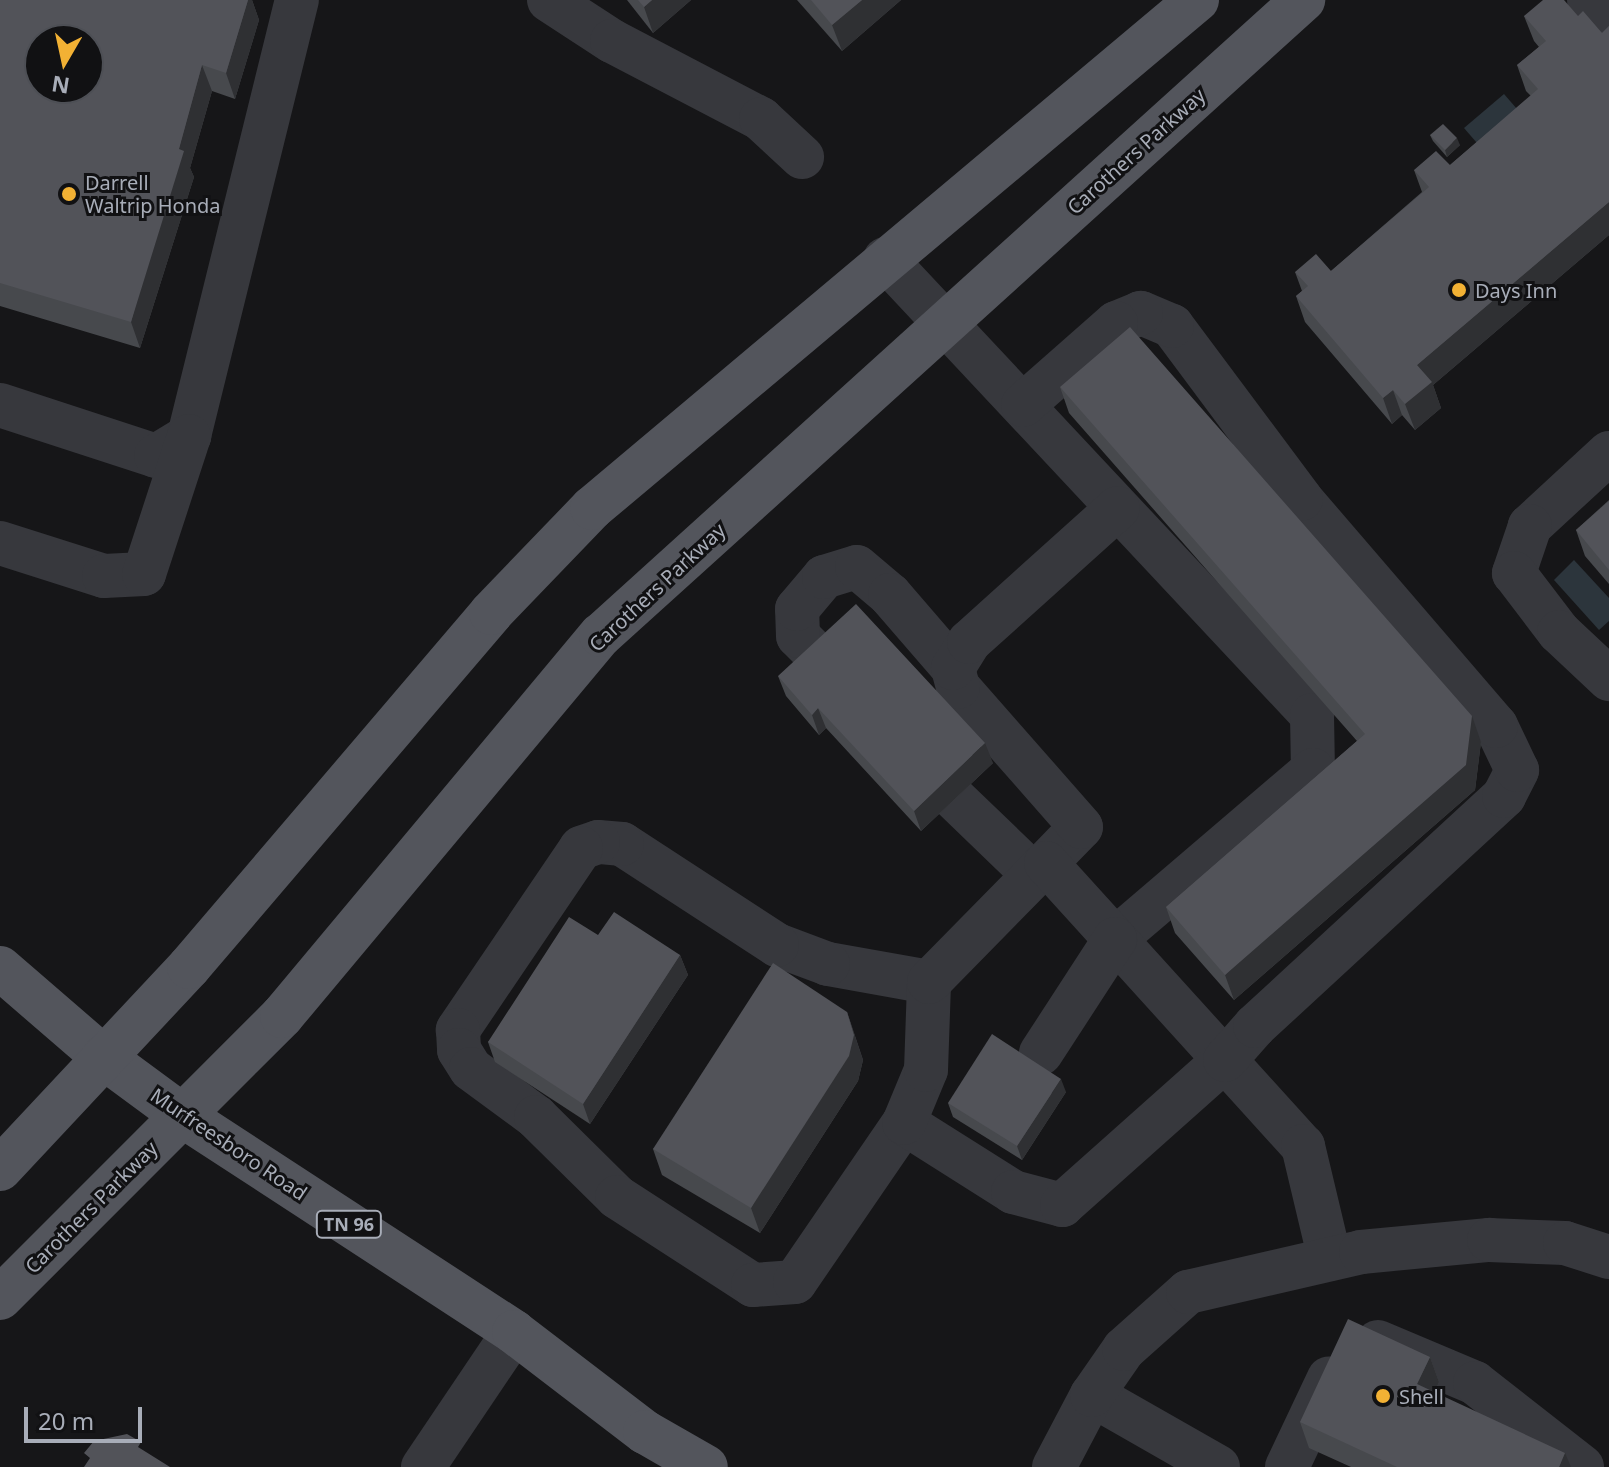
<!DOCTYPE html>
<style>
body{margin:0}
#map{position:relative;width:1609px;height:1467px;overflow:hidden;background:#161618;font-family:"Noto Sans",sans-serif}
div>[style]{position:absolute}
.water>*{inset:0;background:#2c353c}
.minor>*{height:44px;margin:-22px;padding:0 22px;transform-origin:22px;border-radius:22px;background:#37383d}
.major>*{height:44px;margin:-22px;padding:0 22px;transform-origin:22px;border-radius:22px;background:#53555c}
.wall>*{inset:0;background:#47494d}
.shaded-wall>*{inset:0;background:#2f3033}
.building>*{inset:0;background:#525359}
.dots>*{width:22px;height:22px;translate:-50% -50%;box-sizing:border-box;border:4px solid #111113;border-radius:50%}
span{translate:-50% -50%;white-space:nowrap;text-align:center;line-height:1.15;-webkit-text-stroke:6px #111113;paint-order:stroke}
.shield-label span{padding:2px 6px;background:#111113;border:2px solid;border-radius:6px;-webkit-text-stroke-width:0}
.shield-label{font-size:18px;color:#a8adb8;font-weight:700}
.street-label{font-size:20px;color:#a8adb8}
.poi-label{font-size:20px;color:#a8adb8}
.left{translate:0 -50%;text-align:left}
.north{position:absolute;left:24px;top:24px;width:80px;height:80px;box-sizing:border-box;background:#111113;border:2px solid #4d4f55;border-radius:50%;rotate:189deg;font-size:22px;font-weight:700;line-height:32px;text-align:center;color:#a8adb8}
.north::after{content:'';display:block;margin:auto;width:28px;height:36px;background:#f2b134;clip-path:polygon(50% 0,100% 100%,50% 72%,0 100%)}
.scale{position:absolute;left:24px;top:1407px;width:118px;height:36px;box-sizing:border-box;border:4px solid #a8adb8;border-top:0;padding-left:10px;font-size:24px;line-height:28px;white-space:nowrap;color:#a8adb8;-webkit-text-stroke:6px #111113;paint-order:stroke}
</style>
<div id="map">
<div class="water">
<div style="clip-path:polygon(1504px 94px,1524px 117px,1483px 150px,1464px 128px)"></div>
<div style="clip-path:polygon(1574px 560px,1609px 598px,1609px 621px,1599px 630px,1554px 580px)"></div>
</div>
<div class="minor">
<div style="left:549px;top:0;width:75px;rotate:33.1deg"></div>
<div style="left:612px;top:41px;width:168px;rotate:27.6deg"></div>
<div style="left:761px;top:119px;width:56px;rotate:42.8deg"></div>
<div style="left:1589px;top:0;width:30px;rotate:48deg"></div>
<div style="left:885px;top:259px;width:625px;rotate:46.88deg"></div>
<div style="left:1312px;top:715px;width:55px;rotate:89deg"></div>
<div style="left:1313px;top:770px;width:260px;rotate:139.5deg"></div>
<div style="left:1115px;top:939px;width:280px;rotate:47.8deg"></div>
<div style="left:1303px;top:1146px;width:116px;rotate:76.6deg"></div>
<div style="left:0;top:405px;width:164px;rotate:18.1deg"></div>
<div style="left:156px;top:456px;width:39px;rotate:-31deg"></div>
<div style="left:189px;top:436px;width:449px;rotate:-76.1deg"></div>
<div style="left:1609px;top:453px;width:108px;rotate:137.3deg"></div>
<div style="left:1530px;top:526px;width:50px;rotate:108.8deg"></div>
<div style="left:1514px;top:573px;width:74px;rotate:52.7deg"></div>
<div style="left:1559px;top:632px;width:69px;rotate:43.2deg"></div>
<div style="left:0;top:543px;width:109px;rotate:17.6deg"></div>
<div style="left:104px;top:576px;width:40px;rotate:-2.9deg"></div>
<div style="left:144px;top:574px;width:145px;rotate:-71.9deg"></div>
<div style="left:823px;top:661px;width:35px;rotate:-135deg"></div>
<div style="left:798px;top:636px;width:27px;rotate:-92deg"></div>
<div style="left:797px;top:609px;width:42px;rotate:-49.8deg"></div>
<div style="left:824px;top:577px;width:34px;rotate:-17deg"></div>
<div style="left:857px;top:567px;width:43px;rotate:40.3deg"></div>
<div style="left:890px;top:595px;width:96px;rotate:49.2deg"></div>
<div style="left:955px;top:799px;width:110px;rotate:43.9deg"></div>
<div style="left:1046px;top:863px;width:50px;rotate:-45.8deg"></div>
<div style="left:1081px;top:827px;width:186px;rotate:-131.3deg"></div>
<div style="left:958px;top:687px;width:20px;rotate:-105deg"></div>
<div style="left:953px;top:668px;width:31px;rotate:-58deg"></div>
<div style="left:969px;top:642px;width:200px;rotate:-42deg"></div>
<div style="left:929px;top:982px;width:103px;rotate:-169.9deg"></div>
<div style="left:828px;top:964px;width:54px;rotate:-159.6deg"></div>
<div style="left:777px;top:945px;width:185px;rotate:-146.9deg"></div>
<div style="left:622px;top:844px;width:24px;rotate:-175deg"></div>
<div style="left:598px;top:842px;width:18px;rotate:161deg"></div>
<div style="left:581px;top:848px;width:220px;rotate:124.1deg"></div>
<div style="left:458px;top:1030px;width:20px;rotate:87deg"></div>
<div style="left:459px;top:1050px;width:22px;rotate:58deg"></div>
<div style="left:471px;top:1069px;width:81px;rotate:36.4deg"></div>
<div style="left:536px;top:1117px;width:114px;rotate:44.6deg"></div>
<div style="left:617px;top:1197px;width:162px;rotate:32.9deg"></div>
<div style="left:753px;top:1285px;width:42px;rotate:-4.1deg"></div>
<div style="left:795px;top:1282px;width:193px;rotate:-55.6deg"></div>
<div style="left:904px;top:1123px;width:129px;rotate:32.3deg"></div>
<div style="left:1013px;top:1192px;width:51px;rotate:14.9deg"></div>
<div style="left:1062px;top:1205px;width:218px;rotate:-41.7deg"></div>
<div style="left:1225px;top:1060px;width:45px;rotate:-48.6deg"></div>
<div style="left:1255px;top:1026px;width:339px;rotate:-42.7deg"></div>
<div style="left:1504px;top:796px;width:29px;rotate:-63deg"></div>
<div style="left:1517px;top:770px;width:49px;rotate:-115.5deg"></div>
<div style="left:1496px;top:726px;width:299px;rotate:-130.7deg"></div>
<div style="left:1301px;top:499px;width:216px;rotate:-126.7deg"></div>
<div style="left:1172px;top:326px;width:34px;rotate:-157deg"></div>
<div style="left:1141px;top:313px;width:27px;rotate:158deg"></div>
<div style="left:1116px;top:323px;width:124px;rotate:138.6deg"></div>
<div style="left:904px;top:1123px;width:57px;rotate:-67.5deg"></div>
<div style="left:926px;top:1070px;width:88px;rotate:-88deg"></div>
<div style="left:929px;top:982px;width:167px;rotate:-45.5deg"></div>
<div style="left:1046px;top:863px;width:103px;rotate:47.8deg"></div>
<div style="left:1115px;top:939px;width:136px;rotate:123deg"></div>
<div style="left:1378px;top:1342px;width:105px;rotate:22.9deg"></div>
<div style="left:1475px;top:1383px;width:136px;rotate:38.1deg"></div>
<div style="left:1092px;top:1395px;width:145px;rotate:29.7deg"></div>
<div style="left:423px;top:1467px;width:163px;rotate:-56deg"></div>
<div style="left:1054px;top:1467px;width:81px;rotate:-62.2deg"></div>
<div style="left:1092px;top:1395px;width:56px;rotate:-55.2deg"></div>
<div style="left:1124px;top:1349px;width:86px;rotate:-41.7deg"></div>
<div style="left:1188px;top:1292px;width:178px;rotate:-13deg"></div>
<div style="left:1361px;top:1252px;width:129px;rotate:-5.4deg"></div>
<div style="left:1489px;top:1240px;width:76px;rotate:2.3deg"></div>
<div style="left:1565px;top:1243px;width:46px;rotate:17.7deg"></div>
<div style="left:1287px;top:1467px;width:98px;rotate:-64.7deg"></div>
</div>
<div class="major">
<div style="left:0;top:968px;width:136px;rotate:40.8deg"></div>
<div style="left:103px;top:1057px;width:99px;rotate:36.4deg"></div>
<div style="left:183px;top:1116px;width:395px;rotate:33.1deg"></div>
<div style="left:514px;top:1332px;width:165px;rotate:37.4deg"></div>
<div style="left:645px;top:1432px;width:70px;rotate:29.8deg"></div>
<div style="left:0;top:1169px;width:277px;rotate:-46.9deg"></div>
<div style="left:189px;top:967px;width:465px;rotate:-49.5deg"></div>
<div style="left:491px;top:613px;width:146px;rotate:-46.1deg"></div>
<div style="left:592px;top:508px;width:790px;rotate:-40.02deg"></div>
<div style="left:0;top:1298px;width:399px;rotate:-45deg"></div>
<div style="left:282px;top:1016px;width:497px;rotate:-50.1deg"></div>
<div style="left:601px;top:635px;width:947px;rotate:-42.13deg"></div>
</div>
<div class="wall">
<div style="clip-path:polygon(0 0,252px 0,259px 20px,235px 99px,212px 91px,190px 168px,194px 177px,140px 348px,0 306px)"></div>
<div style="clip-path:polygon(627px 0,691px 0,653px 33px)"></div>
<div style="clip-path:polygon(797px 0,901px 0,842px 51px)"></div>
<div style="clip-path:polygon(1524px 16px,1578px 16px,1602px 33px,1609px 26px,1609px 235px,1433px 385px,1441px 408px,1415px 430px,1402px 415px,1392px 424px,1305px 322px,1296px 296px,1302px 291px,1295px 272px,1331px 271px,1422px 192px,1414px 170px,1450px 165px,1531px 96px,1526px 91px,1517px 65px,1539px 47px,1534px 41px)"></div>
<div style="clip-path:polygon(1430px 135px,1460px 145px,1447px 157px,1433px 141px)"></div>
<div style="clip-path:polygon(1060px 387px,1481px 742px,1475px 790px,1234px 1000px,1175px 933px,1166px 907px,1357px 741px,1069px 413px)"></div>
<div style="clip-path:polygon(1609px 500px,1609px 584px,1585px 556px,1576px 530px)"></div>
<div style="clip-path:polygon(778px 676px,993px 763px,921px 831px,826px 728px,819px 735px,786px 696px)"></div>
<div style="clip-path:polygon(598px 935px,680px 955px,688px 975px,590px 1124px,495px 1062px,488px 1042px)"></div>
<div style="clip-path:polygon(847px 1012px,863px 1060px,858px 1081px,760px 1233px,662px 1175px,653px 1149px)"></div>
<div style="clip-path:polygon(1066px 1092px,1022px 1160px,953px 1117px,948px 1103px)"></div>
<div style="clip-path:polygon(1430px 1357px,1439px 1382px,1435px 1392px,1571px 1467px,1351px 1467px,1309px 1448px,1300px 1422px)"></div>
</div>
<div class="shaded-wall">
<div style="clip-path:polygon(248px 0,252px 0,259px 20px,235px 99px,226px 73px)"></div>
<div style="clip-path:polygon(652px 0,691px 0,653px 33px,644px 7px)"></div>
<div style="clip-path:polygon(862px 0,901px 0,842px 51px,832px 25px)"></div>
<div style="clip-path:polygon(202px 65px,212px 91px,190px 168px,194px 177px,140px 348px,131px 322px)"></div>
<div style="clip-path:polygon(1457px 138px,1460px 145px,1447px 157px,1445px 150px)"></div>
<div style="clip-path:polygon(1609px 202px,1609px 235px,1433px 385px,1441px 408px,1415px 430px,1405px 404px,1417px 365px)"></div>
<div style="clip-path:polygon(1393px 390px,1402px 415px,1392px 424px,1383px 398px)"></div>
<div style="clip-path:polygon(818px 708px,826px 728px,819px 735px,812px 715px)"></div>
<div style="clip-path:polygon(1472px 716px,1481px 742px,1475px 790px,1234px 1000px,1225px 975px)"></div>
<div style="clip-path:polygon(985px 743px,993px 763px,921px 831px,914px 811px)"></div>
<div style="clip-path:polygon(680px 955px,688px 975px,590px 1124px,583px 1104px)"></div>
<div style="clip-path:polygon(847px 1012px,863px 1060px,858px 1081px,760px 1233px,751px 1208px)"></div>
<div style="clip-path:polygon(1061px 1079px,1066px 1092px,1022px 1160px,1017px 1146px)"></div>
<div style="clip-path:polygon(1430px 1357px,1439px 1382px,1427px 1410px,1417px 1384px)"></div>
<div style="clip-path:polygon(1565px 1453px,1571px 1467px,1559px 1467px)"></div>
</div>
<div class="building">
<div style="clip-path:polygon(evenodd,0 0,248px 0,226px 73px,202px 65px,179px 149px,184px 151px,131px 322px,0 283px,0 0,40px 40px,88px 40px,88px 88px,40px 88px,40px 40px)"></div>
<div style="clip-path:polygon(638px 0,652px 0,644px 7px)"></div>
<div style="clip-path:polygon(811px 0,862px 0,832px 25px)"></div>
<div style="clip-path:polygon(1543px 0,1564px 0,1578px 16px,1583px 11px,1602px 33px,1609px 26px,1609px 202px,1417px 365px,1432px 382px,1405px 404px,1393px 390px,1383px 398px,1296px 296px,1308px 286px,1295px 272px,1316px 254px,1331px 271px,1429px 187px,1414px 170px,1436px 151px,1450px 165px,1538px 89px,1517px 65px,1546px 41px,1524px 16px)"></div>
<div style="clip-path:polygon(1443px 124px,1457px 138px,1445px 150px,1430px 135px)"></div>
<div style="clip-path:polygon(1130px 327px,1472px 716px,1466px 765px,1225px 975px,1166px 907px,1365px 734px,1060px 387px)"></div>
<div style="clip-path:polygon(1609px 501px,1609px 570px,1576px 530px)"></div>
<div style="clip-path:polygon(856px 604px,985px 743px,914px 811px,818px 708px,812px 715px,778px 676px)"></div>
<div style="clip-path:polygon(614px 912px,680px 955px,583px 1104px,488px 1042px,569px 917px,598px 935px)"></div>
<div style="clip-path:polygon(773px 963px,847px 1012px,854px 1035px,849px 1056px,751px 1208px,653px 1149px)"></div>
<div style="clip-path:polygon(992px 1034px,1061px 1079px,1017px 1146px,948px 1103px)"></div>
<div style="clip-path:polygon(1348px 1319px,1430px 1357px,1417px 1384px,1565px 1453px,1559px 1467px,1397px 1467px,1300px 1422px)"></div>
<div style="clip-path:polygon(127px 1434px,141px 1442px,138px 1447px,170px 1467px,84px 1467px,90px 1458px,84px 1453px,94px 1441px)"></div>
</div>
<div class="dots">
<div style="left:69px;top:194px;background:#f2b134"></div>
<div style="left:1459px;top:290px;background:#f2b134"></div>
<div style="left:1383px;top:1396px;background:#f2b134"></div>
</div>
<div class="shield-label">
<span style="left:349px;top:1224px">TN 96</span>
</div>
<div class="street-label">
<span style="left:1136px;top:151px;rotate:-42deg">Carothers Parkway</span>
<span style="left:657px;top:587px;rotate:-43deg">Carothers Parkway</span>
<span style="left:229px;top:1144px;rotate:34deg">Murfreesboro Road</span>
<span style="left:91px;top:1207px;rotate:-45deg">Carothers Parkway</span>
</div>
<div class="poi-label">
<span class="left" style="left:85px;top:194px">Darrell<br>Waltrip Honda</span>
<span class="left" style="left:1475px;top:290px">Days Inn</span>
<span class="left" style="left:1399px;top:1396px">Shell</span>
</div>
<div class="north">N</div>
<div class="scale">20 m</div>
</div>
